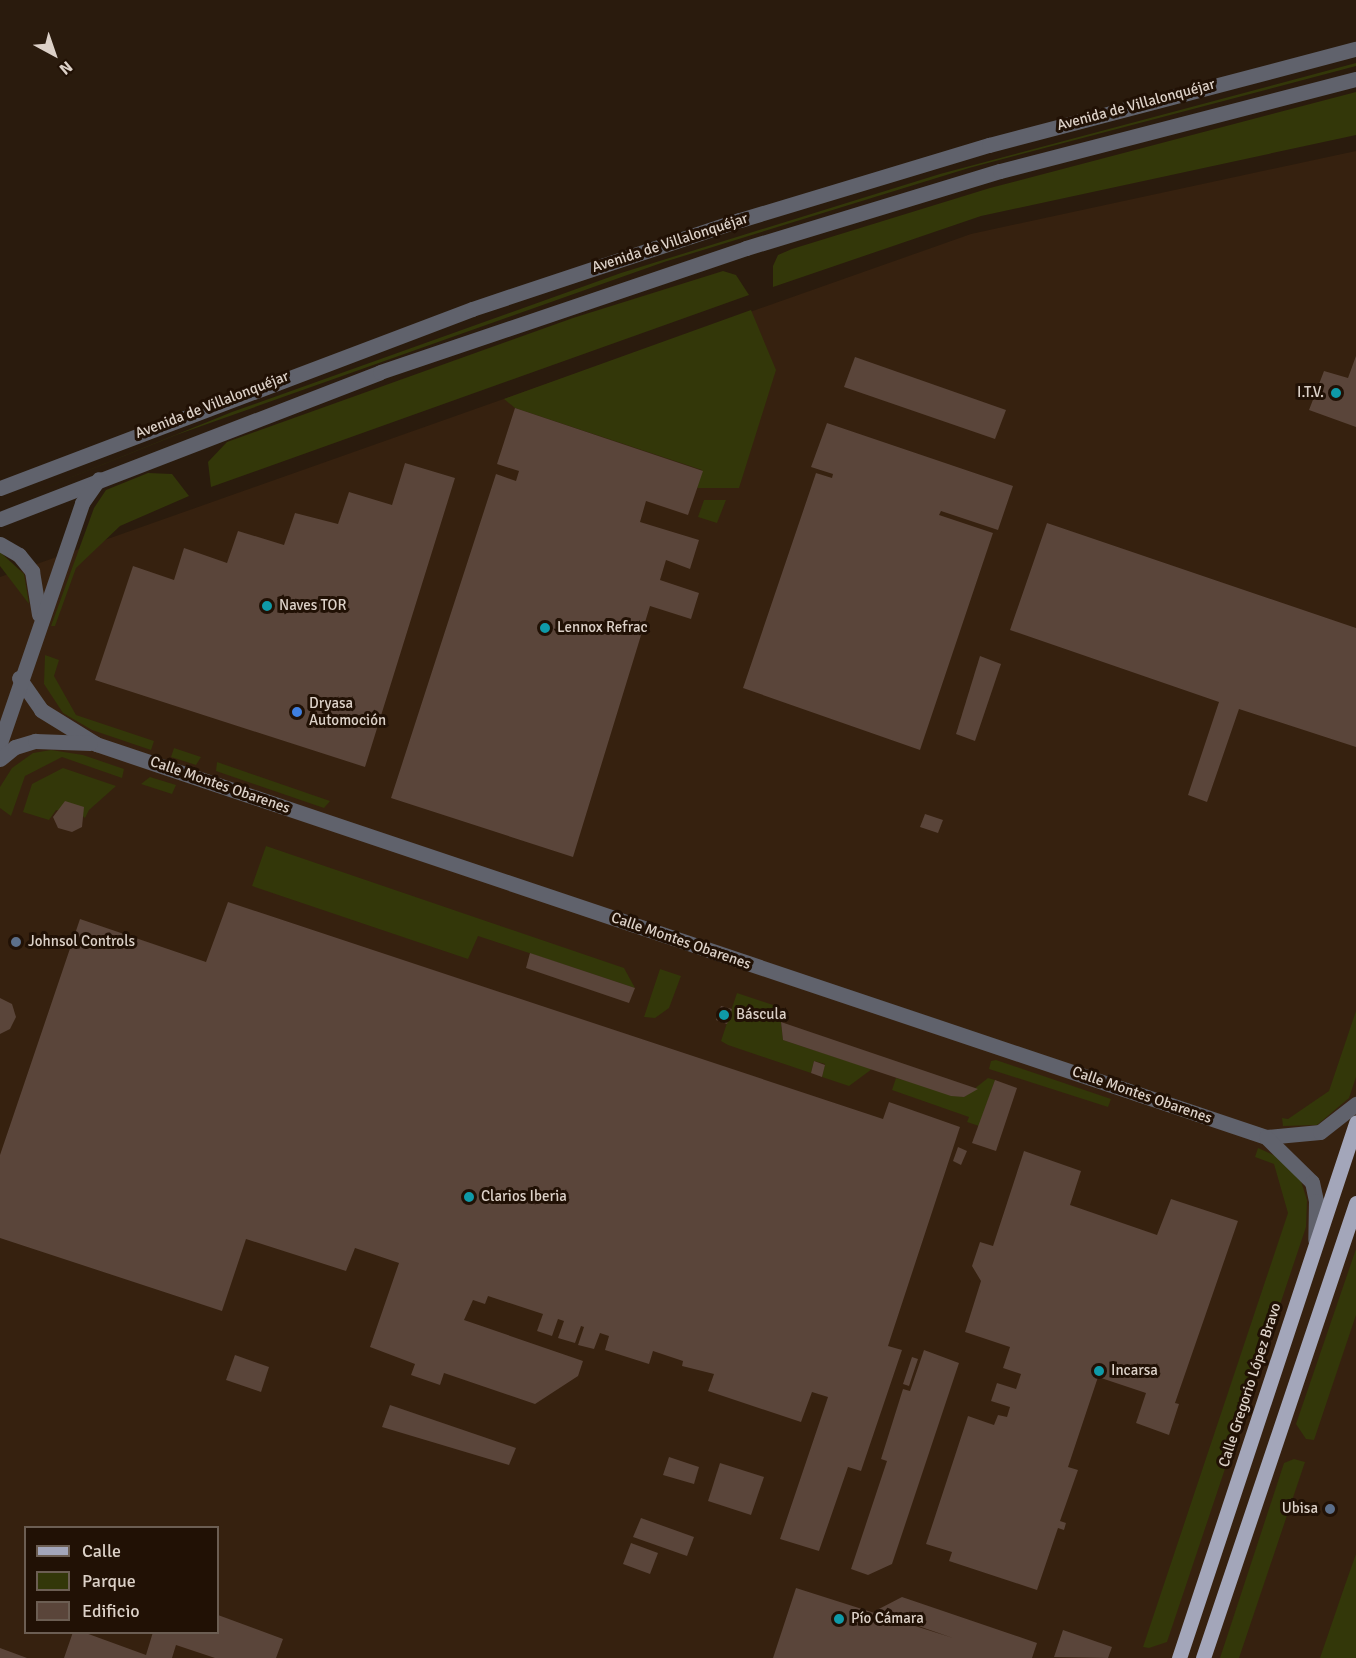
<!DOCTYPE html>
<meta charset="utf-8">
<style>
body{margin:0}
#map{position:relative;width:1356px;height:1658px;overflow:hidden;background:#2a1b0d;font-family:Signika,sans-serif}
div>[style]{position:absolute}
.built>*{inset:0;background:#36210f}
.green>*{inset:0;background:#333709}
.building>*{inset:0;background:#5a453a}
.minor>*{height:15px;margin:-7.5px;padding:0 7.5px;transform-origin:7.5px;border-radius:7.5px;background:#60626c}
.major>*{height:15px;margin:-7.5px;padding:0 7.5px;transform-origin:7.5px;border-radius:7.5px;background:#a3a6ba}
.dots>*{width:16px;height:16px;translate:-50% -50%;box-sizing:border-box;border:3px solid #211105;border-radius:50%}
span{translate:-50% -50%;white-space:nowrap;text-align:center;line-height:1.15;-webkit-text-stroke:6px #211105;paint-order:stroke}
.street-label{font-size:15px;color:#dcd1c8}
.poi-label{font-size:15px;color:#dcd1c8}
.right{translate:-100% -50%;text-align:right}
.left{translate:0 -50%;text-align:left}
.legend{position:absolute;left:24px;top:1526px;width:195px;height:108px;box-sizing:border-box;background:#211105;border:2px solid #6c5e53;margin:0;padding:8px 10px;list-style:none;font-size:18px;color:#dcd1c8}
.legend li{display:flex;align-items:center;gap:12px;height:30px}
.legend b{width:30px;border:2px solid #6c5e53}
.north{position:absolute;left:24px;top:24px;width:60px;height:60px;-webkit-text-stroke:4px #211105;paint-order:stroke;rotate:140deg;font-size:16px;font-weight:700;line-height:24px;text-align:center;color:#dcd1c8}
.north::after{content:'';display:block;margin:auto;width:21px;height:27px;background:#dcd1c8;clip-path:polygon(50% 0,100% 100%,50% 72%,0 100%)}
</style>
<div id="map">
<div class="built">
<div style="clip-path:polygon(evenodd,1356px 151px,1356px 1658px,0 1658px,0 577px,971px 234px,1356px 151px,26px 1528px,218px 1528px,218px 1632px,26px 1632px,26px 1528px)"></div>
</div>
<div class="green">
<div style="clip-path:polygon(1356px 63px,1356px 66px,969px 168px,664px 262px,176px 435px,0 506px,232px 412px,621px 273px,940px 174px)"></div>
<div style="clip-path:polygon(1356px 92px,1356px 135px,981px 216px,773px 287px,773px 266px,778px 255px,792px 249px,990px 188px)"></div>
<div style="clip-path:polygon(723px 271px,736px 275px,749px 295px,211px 487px,208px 462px,227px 442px,573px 318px)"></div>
<div style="clip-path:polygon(751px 310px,776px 370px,739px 488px,697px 488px,702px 470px,515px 408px,504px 399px)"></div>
<div style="clip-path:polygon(148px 473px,172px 474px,189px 496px,120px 526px,76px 568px,55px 626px,51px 626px,94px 508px,106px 490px)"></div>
<div style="clip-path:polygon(704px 500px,726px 500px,717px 523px,698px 517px)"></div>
<div style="clip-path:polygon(0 552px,24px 574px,29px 604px,0 566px)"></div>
<div style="clip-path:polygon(45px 655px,59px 660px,54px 676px,76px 715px,154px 741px,151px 750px,92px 730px,63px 713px,44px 684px)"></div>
<div style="clip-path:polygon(174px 748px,201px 757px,196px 765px,171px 757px)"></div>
<div style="clip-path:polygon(51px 750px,83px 755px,124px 769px,122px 778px,62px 757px,25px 776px,11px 816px,0 808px,0 787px,12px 768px,33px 753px)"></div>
<div style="clip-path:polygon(217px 762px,330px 801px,324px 808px,216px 771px)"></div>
<div style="clip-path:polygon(63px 768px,116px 786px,89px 810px,85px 818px,65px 801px,61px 811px,56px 810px,49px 820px,23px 812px,32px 784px)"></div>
<div style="clip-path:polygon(150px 777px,176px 785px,172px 794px,141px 784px)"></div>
<div style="clip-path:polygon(266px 846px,624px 968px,635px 988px,478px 936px,468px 959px,252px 886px)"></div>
<div style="clip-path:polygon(660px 969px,681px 976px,669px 1008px,655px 1018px,644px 1017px)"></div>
<div style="clip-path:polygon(737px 993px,779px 1007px,783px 1040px,872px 1069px,849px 1086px,822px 1077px,825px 1064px,814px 1061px,811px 1073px,728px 1045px,721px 1041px)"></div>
<div style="clip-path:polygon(1356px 1011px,1356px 1077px,1349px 1098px,1317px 1125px,1283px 1126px,1282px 1118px,1288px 1119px,1329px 1091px)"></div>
<div style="clip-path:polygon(996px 1060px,1111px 1099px,1108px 1107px,989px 1069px,991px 1061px)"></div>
<div style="clip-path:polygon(896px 1078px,964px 1097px,988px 1078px,995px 1080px,979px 1126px,967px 1122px,969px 1117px,892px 1090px)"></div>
<div style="clip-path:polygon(1258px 1148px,1278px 1157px,1301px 1181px,1307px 1200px,1306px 1227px,1167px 1642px,1149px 1648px,1143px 1647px,1288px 1213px,1274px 1164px,1255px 1157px)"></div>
<div style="clip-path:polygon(1356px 1249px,1356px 1315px,1314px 1440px,1306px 1439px,1296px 1424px)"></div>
<div style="clip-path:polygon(1294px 1459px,1305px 1462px,1239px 1658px,1220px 1658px,1284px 1463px)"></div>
<div style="clip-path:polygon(1356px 1554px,1356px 1658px,1320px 1658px,1345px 1585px)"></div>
</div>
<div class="building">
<div style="clip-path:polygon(1356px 356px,1356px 427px,1309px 410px,1324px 371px,1348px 378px)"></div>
<div style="clip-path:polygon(855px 357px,1006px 410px,995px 439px,844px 387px)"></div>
<div style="clip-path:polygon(515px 408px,703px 471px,688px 515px,646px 501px,640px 522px,699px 540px,690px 569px,666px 560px,660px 580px,699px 593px,691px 619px,650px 606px,573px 857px,391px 798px,496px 474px,516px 481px,519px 471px,497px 464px)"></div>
<div style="clip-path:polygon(827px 423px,1013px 486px,998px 530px,941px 511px,939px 515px,993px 533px,920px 750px,743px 688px,816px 473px,832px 478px,833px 474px,811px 467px)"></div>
<div style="clip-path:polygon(405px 463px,455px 478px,365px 767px,95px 680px,133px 566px,174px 580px,184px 548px,227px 563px,238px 531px,284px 545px,295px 513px,338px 524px,349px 492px,392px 505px)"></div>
<div style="clip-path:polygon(1047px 523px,1356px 628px,1356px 747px,1239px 709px,1207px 802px,1188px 795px,1219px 702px,1010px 630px)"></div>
<div style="clip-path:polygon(980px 656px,1001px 664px,975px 741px,956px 734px)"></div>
<div style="clip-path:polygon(65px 801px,84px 807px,82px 827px,72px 832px,58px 828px,53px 817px)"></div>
<div style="clip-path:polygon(925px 814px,943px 820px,938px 833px,920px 827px)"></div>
<div style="clip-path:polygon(228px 902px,883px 1119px,889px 1102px,960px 1127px,888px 1346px,902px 1350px,861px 1471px,848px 1467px,819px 1551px,780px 1539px,828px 1397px,812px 1392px,801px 1422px,708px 1391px,714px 1374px,682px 1366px,683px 1361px,653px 1351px,649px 1364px,605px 1350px,609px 1336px,600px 1333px,594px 1349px,578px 1345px,584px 1327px,581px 1326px,575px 1343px,558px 1338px,564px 1321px,558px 1319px,552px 1336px,537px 1331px,543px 1314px,488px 1296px,485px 1304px,473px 1300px,464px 1320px,583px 1361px,578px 1376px,535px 1404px,444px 1373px,440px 1385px,411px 1375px,415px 1364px,370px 1347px,399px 1263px,355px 1248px,346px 1271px,246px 1239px,222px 1311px,0 1238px,0 1155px,80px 919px,206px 962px)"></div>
<div style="clip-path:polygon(530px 953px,635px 988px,629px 1003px,526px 968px)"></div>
<div style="clip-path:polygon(0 998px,12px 1004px,16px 1017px,10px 1029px,0 1034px)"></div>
<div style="clip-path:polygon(721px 1006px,732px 1009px,727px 1024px,716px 1020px)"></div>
<div style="clip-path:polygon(781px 1022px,978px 1089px,964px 1097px,951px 1096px,783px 1040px)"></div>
<div style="clip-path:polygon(814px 1061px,825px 1065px,822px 1077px,811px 1073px)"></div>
<div style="clip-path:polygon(995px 1080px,1017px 1088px,996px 1151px,972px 1143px)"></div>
<div style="clip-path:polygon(958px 1147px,967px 1151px,961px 1165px,953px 1161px)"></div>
<div style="clip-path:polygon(1024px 1151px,1081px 1171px,1070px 1205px,1157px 1235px,1171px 1199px,1238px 1221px,1175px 1403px,1179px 1404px,1169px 1435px,1136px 1423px,1146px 1393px,1098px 1377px,1068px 1467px,1078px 1470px,1060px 1521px,1066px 1523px,1064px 1530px,1058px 1528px,1037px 1590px,949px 1561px,952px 1552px,926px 1544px,968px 1416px,994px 1425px,998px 1415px,1007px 1417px,1010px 1407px,991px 1401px,997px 1383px,1016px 1389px,1021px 1374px,1003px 1368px,1010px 1347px,965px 1332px,981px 1281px,972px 1266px,980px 1242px,993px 1246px)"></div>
<div style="clip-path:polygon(924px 1350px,959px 1363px,892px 1564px,868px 1575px,851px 1569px,887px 1461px,881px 1459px,903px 1389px,910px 1391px)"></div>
<div style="clip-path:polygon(235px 1355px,269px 1367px,261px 1392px,226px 1380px)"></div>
<div style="clip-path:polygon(912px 1357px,918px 1359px,909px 1386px,903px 1384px)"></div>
<div style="clip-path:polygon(390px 1405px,516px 1448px,509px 1465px,382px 1427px)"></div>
<div style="clip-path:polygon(669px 1457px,699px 1467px,694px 1484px,663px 1475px)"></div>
<div style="clip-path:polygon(720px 1463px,764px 1477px,751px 1515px,708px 1501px)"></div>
<div style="clip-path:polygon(641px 1518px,694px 1537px,687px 1556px,633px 1537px)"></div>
<div style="clip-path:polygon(631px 1543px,658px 1553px,650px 1574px,623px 1564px)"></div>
<div style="clip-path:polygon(796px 1588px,953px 1638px,875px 1611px,902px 1597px,1037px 1643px,1032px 1658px,773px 1658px)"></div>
<div style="clip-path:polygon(218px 1615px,283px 1639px,276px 1658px,215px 1658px,176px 1645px,172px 1658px,64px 1658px,73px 1632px,83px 1632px,146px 1655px,153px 1632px,218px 1632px)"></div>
<div style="clip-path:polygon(1063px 1630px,1112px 1647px,1108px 1658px,1054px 1657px)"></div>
<div style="clip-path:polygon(0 1648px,27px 1658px,0 1658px)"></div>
</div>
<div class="minor">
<div style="left:0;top:488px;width:505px;rotate:-20.77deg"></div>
<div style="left:472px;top:309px;width:282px;rotate:-18.4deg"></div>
<div style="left:740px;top:220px;width:260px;rotate:-16.8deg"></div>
<div style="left:989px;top:145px;width:379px;rotate:-14.7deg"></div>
<div style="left:0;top:519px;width:407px;rotate:-21.1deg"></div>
<div style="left:380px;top:372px;width:386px;rotate:-18.7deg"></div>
<div style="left:746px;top:248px;width:265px;rotate:-16.9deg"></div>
<div style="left:1000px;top:171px;width:368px;rotate:-14.5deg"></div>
<div style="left:0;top:544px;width:22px;rotate:30deg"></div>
<div style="left:19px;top:555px;width:21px;rotate:51deg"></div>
<div style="left:32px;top:571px;width:44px;rotate:80.8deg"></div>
<div style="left:19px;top:678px;width:39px;rotate:55deg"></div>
<div style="left:41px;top:710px;width:65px;rotate:31.7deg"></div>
<div style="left:96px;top:744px;width:1234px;rotate:18.57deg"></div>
<div style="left:1266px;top:1137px;width:54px;rotate:-5.3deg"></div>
<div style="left:1320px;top:1132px;width:46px;rotate:-37.9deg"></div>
<div style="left:0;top:743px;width:254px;rotate:-71.1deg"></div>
<div style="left:82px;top:503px;width:29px;rotate:-55deg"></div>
<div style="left:0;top:759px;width:19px;rotate:-39deg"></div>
<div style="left:15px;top:747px;width:21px;rotate:-17deg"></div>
<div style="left:35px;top:741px;width:55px;rotate:2.1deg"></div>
<div style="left:1266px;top:1137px;width:64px;rotate:44.4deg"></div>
<div style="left:1312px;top:1182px;width:19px;rotate:78deg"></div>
<div style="left:1316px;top:1201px;width:39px;rotate:91deg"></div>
</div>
<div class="major">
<div style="left:1179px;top:1658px;width:564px;rotate:-71.69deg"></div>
<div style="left:1203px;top:1658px;width:480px;rotate:-71.4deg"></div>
</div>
<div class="dots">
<div style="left:1336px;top:393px;background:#0f9aa8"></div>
<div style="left:267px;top:606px;background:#0f9aa8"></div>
<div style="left:545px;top:628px;background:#0f9aa8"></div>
<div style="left:297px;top:712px;background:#3f7fe0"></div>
<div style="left:16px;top:942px;background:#5c6f8a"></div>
<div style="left:724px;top:1015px;background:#0f9aa8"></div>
<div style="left:469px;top:1197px;background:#0f9aa8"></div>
<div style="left:1099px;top:1371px;background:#0f9aa8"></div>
<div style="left:1330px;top:1509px;background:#5c6f8a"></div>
<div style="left:839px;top:1619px;background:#0f9aa8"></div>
</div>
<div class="street-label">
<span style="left:1136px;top:105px;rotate:-15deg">Avenida de Villalonquéjar</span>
<span style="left:670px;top:243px;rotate:-18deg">Avenida de Villalonquéjar</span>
<span style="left:212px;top:405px;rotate:-21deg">Avenida de Villalonquéjar</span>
<span style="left:220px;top:785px;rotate:19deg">Calle Montes Obarenes</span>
<span style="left:681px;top:941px;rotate:19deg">Calle Montes Obarenes</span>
<span style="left:1142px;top:1095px;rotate:19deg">Calle Montes Obarenes</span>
<span style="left:1250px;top:1385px;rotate:-72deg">Calle Gregorio López Bravo</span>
</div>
<div class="poi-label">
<span class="right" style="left:1324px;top:393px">I.T.V.</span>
<span class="left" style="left:279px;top:606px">Naves TOR</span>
<span class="left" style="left:557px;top:628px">Lennox Refrac</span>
<span class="left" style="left:309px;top:712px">Dryasa<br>Automoción</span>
<span class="left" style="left:28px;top:942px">Johnsol Controls</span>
<span class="left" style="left:736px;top:1015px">Báscula</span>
<span class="left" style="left:481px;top:1197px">Clarios Iberia</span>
<span class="left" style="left:1111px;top:1371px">Incarsa</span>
<span class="right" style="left:1318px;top:1509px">Ubisa</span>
<span class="left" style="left:851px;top:1619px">Pío Cámara</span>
</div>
<ul class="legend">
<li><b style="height:8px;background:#a3a6ba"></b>Calle</li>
<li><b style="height:16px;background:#333709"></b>Parque</li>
<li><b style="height:16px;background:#5a453a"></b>Edificio</li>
</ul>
<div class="north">N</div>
</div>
